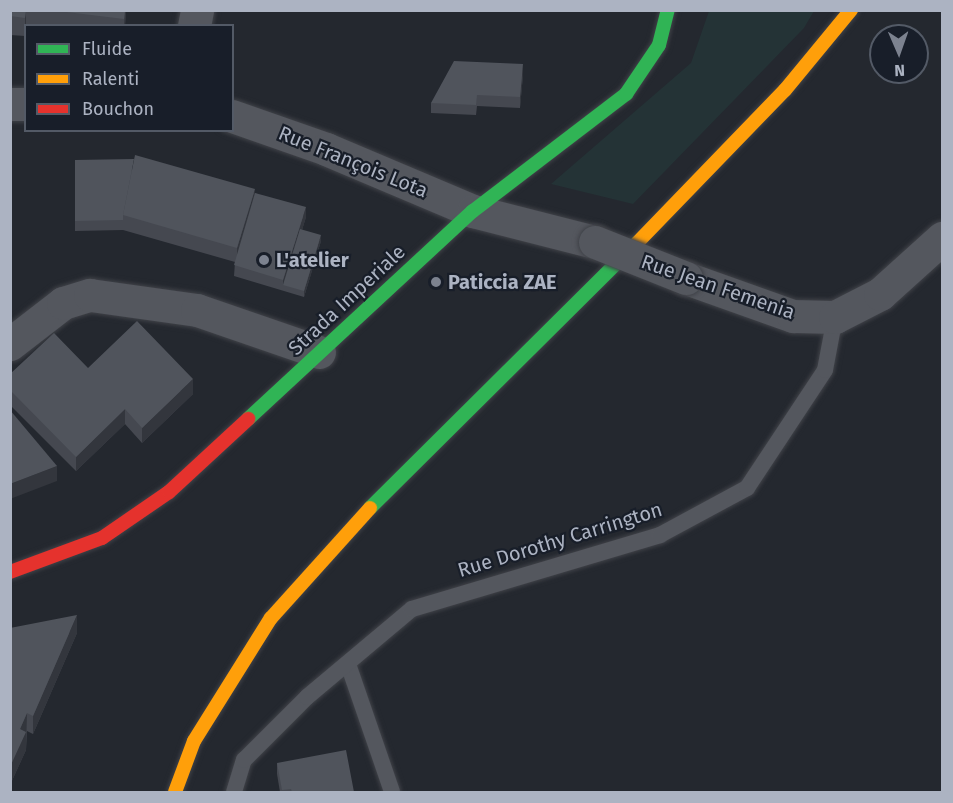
<!DOCTYPE html>
<meta charset="utf-8">
<style>
body{margin:0}
#map{position:relative;width:953px;height:803px;overflow:hidden;background:#24282f;font-family:"Fira Sans",sans-serif}
div>[style]{position:absolute}
.green>*{inset:0;background:#243336}
.roads{filter:drop-shadow(0 0 2px #404248) drop-shadow(0 0 2px #404248)}
.lane>*{height:16px;margin:-8px;padding:0 8px;transform-origin:8px;border-radius:8px;background:#54575e}
.street>*{height:33px;margin:-16.5px;padding:0 16.5px;transform-origin:16.5px;border-radius:16.5px;background:#54575e}
.fast>*{height:14px;margin:-7px;padding:0 7px;transform-origin:7px;border-radius:7px;background:#30b455}
.slow>*{height:14px;margin:-7px;padding:0 7px;transform-origin:7px;border-radius:7px;background:#ff9f0a}
.jam>*{height:14px;margin:-7px;padding:0 7px;transform-origin:7px;border-radius:7px;background:#e5322d}
.bridges{filter:drop-shadow(0 0 2px #404248) drop-shadow(0 0 2px #404248)}
.street-bridge>*{height:33px;margin:-16.5px;padding:0 16.5px;transform-origin:16.5px;border-radius:16.5px;background:#54575e}
.wall>*{inset:0;background:#454850}
.shaded-wall>*{inset:0;background:#33363d}
.building>*{inset:0;background:#50545c}
.dots>*{width:16px;height:16px;translate:-50% -50%;box-sizing:border-box;border:3px solid #181e29;border-radius:50%}
span{translate:-50% -50%;white-space:nowrap;text-align:center;line-height:1.15;-webkit-text-stroke:4.5px #181e29;paint-order:stroke}
.street-label{font-size:20px;color:#acb3c2}
.poi-label{font-size:20px;color:#acb3c2;font-weight:700}
.left{translate:0 -50%;text-align:left}
.frame{position:absolute;inset:0;border:12px solid #acb3c2;pointer-events:none}
.legend{position:absolute;left:24px;top:24px;width:210px;height:108px;box-sizing:border-box;background:#181e29;border:2px solid #535a66;margin:0;padding:8px 10px;list-style:none;font-size:18px;color:#acb3c2}
.legend li{display:flex;align-items:center;gap:12px;height:30px}
.legend b{width:30px;border:2px solid #535a66}
.north{position:absolute;left:869px;top:24px;width:60px;height:60px;box-sizing:border-box;background:#181e29;border:2px solid #535a66;border-radius:50%;rotate:178deg;font-size:16px;font-weight:700;line-height:24px;text-align:center;color:#acb3c2}
.north::after{content:'';display:block;margin:auto;width:21px;height:27px;background:#7c828f;clip-path:polygon(50% 0,100% 100%,50% 72%,0 100%)}
</style>
<div id="map">
<div class="green">
<div style="clip-path:polygon(709px 11px,814px 11px,804px 28px,633px 204px,551px 184px,691px 63px)"></div>
</div>
<div class="roads">
<div class="lane">
<div style="left:348px;top:664px;width:135px;rotate:71deg"></div>
<div style="left:234px;top:792px;width:34px;rotate:-73deg"></div>
<div style="left:244px;top:760px;width:89px;rotate:-45deg"></div>
<div style="left:307px;top:697px;width:137px;rotate:-40deg"></div>
<div style="left:412px;top:609px;width:259px;rotate:-16.6deg"></div>
<div style="left:660px;top:535px;width:99px;rotate:-28.4deg"></div>
<div style="left:747px;top:488px;width:141px;rotate:-56.5deg"></div>
<div style="left:825px;top:370px;width:54px;rotate:-79.3deg"></div>
</div>
<div class="street">
<div style="left:194px;top:26px;width:16px;rotate:-79deg"></div>
<div style="left:10px;top:104px;width:16px"></div>
<div style="left:232px;top:116px;width:100px;rotate:19.3deg"></div>
<div style="left:326px;top:149px;width:160px;rotate:22.9deg"></div>
<div style="left:473px;top:211px;width:126px;rotate:14.3deg"></div>
<div style="left:686px;top:278px;width:114px;rotate:19.6deg"></div>
<div style="left:793px;top:316px;width:42px;rotate:1.4deg"></div>
<div style="left:835px;top:317px;width:51px;rotate:-27.1deg"></div>
<div style="left:880px;top:294px;width:84px;rotate:-42.1deg"></div>
<div style="left:10px;top:344px;width:67px;rotate:-37.7deg"></div>
<div style="left:63px;top:303px;width:28px;rotate:-17deg"></div>
<div style="left:90px;top:295px;width:108px;rotate:8deg"></div>
<div style="left:197px;top:310px;width:129px;rotate:19deg"></div>
</div>
<div class="fast">
<div style="left:248px;top:419px;width:306px;rotate:-42.8deg"></div>
<div style="left:473px;top:211px;width:193px;rotate:-37.4deg"></div>
<div style="left:626px;top:94px;width:59px;rotate:-56deg"></div>
<div style="left:659px;top:45px;width:36px;rotate:-76deg"></div>
<div style="left:370px;top:508px;width:376px;rotate:-44.8deg"></div>
</div>
<div class="slow">
<div style="left:637px;top:243px;width:213px;rotate:-46deg"></div>
<div style="left:785px;top:90px;width:104px;rotate:-50.5deg"></div>
<div style="left:175px;top:792px;width:54px;rotate:-69.6deg"></div>
<div style="left:194px;top:741px;width:145px;rotate:-58deg"></div>
<div style="left:271px;top:618px;width:148px;rotate:-48deg"></div>
</div>
<div class="jam">
<div style="left:10px;top:572px;width:98px;rotate:-20.3deg"></div>
<div style="left:102px;top:538px;width:81px;rotate:-34.5deg"></div>
<div style="left:169px;top:492px;width:108px;rotate:-42.7deg"></div>
</div>
</div>
<div class="bridges">
<div class="street-bridge">
<div style="left:595px;top:242px;width:98px;rotate:21.6deg"></div>
</div>
</div>
<div class="wall">
<div style="clip-path:polygon(10px 10px,126px 10px,125px 26px,26px 26px,25px 36px,10px 35px)"></div>
<div style="clip-path:polygon(523px 75px,520px 108px,477px 106px,476px 115px,431px 113px,431px 103px)"></div>
<div style="clip-path:polygon(75px 160px,255px 193px,306px 217px,302px 230px,321px 241px,304px 297px,234px 276px,235px 262px,123px 230px,75px 231px)"></div>
<div style="clip-path:polygon(88px 368px,193px 394px,142px 443px,125px 424px,76px 471px,10px 405px,10px 374px)"></div>
<div style="clip-path:polygon(10px 628px,77px 633px,33px 734px,27px 731px,26px 750px,10px 785px)"></div>
<div style="clip-path:polygon(277px 763px,354px 792px,280px 792px,277px 774px)"></div>
</div>
<div class="shaded-wall">
<div style="clip-path:polygon(26px 10px,26px 26px,25px 36px,25px 18px)"></div>
<div style="clip-path:polygon(125px 10px,126px 10px,125px 26px,124px 26px)"></div>
<div style="clip-path:polygon(523px 64px,523px 75px,520px 108px,520px 97px)"></div>
<div style="clip-path:polygon(255px 189px,255px 203px,237px 263px,237px 248px)"></div>
<div style="clip-path:polygon(306px 207px,306px 217px,285px 285px,283px 285px,283px 290px,283px 280px)"></div>
<div style="clip-path:polygon(321px 235px,321px 241px,304px 297px,304px 291px)"></div>
<div style="clip-path:polygon(193px 379px,193px 394px,142px 443px,142px 428px)"></div>
<div style="clip-path:polygon(125px 409px,125px 424px,76px 471px,76px 457px)"></div>
<div style="clip-path:polygon(57px 466px,57px 481px,10px 499px,10px 484px)"></div>
<div style="clip-path:polygon(77px 615px,77px 633px,33px 734px,33px 716px)"></div>
<div style="clip-path:polygon(27px 713px,26px 750px,10px 785px,10px 767px,20px 729px)"></div>
</div>
<div class="building">
<div style="clip-path:polygon(10px 10px,26px 10px,25px 18px,10px 16px)"></div>
<div style="clip-path:polygon(50px 10px,125px 10px,124px 19px)"></div>
<div style="clip-path:polygon(454px 61px,523px 64px,520px 97px,477px 95px,476px 105px,431px 103px)"></div>
<div style="clip-path:polygon(135px 155px,255px 189px,237px 248px,123px 215px)"></div>
<div style="clip-path:polygon(134px 159px,123px 215px,123px 220px,75px 221px,75px 160px)"></div>
<div style="clip-path:polygon(255px 193px,306px 207px,283px 280px,234px 265px)"></div>
<div style="clip-path:polygon(300px 229px,321px 235px,304px 291px,283px 285px)"></div>
<div style="clip-path:polygon(137px 321px,193px 379px,142px 428px,125px 409px,76px 457px,10px 390px,10px 374px,54px 333px,88px 368px)"></div>
<div style="clip-path:polygon(10px 410px,57px 466px,10px 484px)"></div>
<div style="clip-path:polygon(77px 615px,33px 716px,27px 713px,20px 729px,26px 732px,10px 767px,10px 628px)"></div>
<div style="clip-path:polygon(346px 750px,354px 792px,292px 792px,291px 789px,282px 790px,277px 763px)"></div>
</div>
<div class="dots">
<div style="left:264px;top:260px;background:#7c828f"></div>
<div style="left:436px;top:282px;background:#7c828f"></div>
</div>
<div class="street-label">
<span style="left:353px;top:162px;rotate:22deg">Rue François Lota</span>
<span style="left:718px;top:287px;rotate:19deg">Rue Jean Femenia</span>
<span style="left:347px;top:300px;rotate:-43deg">Strada Imperiale</span>
<span style="left:560px;top:540px;rotate:-17deg">Rue Dorothy Carrington</span>
</div>
<div class="poi-label">
<span class="left" style="left:276px;top:260px">L'atelier</span>
<span class="left" style="left:448px;top:282px">Paticcia ZAE</span>
</div>
<div class="frame"></div>
<ul class="legend">
<li><b style="height:8px;background:#30b455"></b>Fluide</li>
<li><b style="height:8px;background:#ff9f0a"></b>Ralenti</li>
<li><b style="height:8px;background:#e5322d"></b>Bouchon</li>
</ul>
<div class="north">N</div>
</div>
